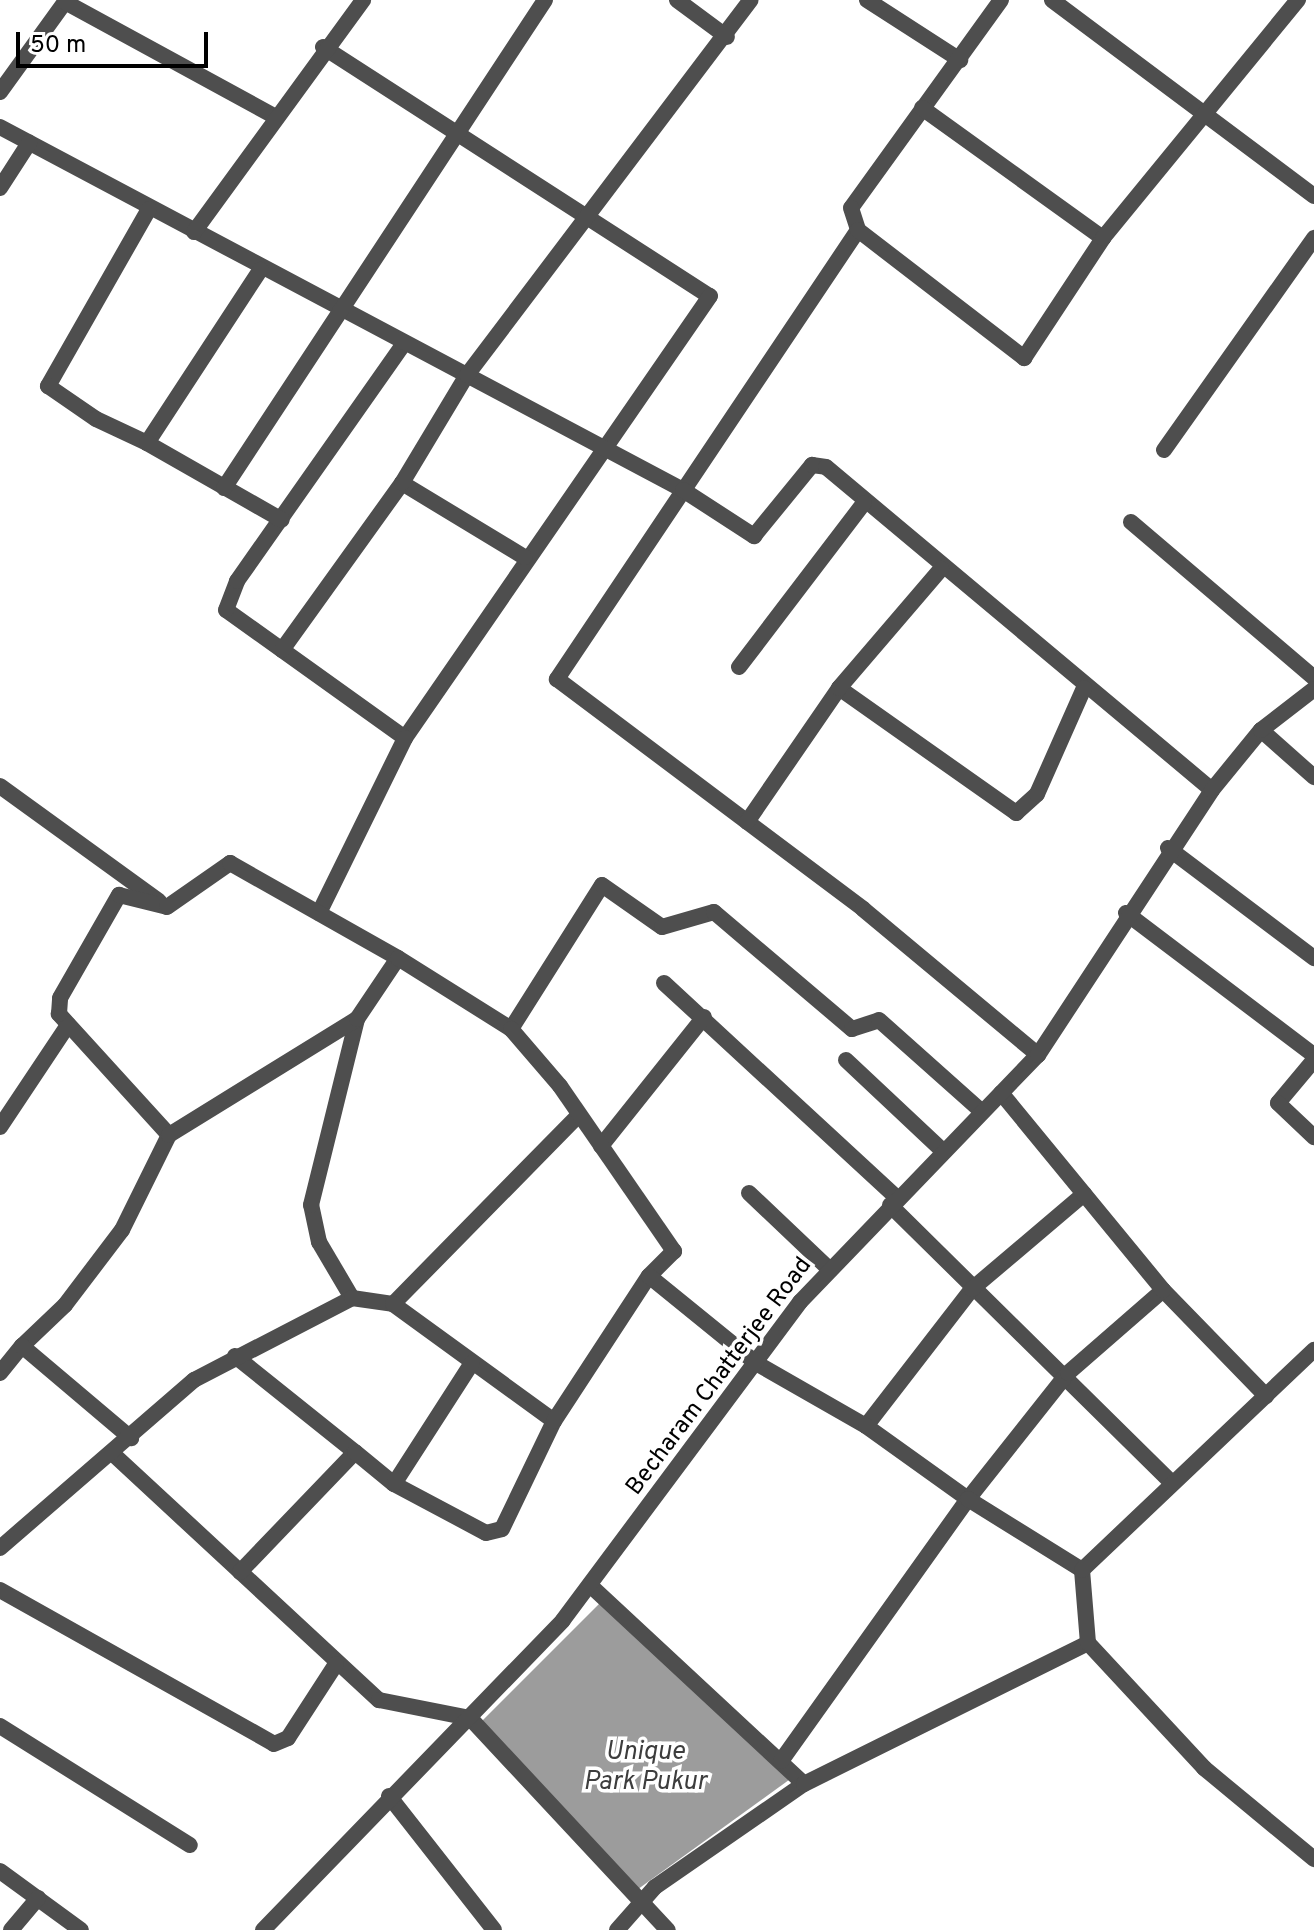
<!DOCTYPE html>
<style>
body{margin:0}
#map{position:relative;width:1314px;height:1930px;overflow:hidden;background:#fff;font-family:Overpass,sans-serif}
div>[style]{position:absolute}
.water>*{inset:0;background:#9c9c9c}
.minor>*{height:16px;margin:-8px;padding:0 8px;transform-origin:8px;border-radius:8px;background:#4e4e4e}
span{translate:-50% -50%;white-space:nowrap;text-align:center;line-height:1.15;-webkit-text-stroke:7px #fff;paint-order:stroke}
.street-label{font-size:24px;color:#000}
.water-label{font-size:26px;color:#3d3d3d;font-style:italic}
.scale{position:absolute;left:16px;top:32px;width:192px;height:36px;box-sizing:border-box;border:4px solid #000;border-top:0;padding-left:10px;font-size:24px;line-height:28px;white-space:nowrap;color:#000;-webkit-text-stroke:6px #fff;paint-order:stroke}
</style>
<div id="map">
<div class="water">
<div style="clip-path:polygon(602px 1601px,793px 1777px,634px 1892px,479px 1724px)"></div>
</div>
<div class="minor">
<div style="left:677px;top:0;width:62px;rotate:36.5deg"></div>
<div style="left:867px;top:0;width:111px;rotate:32.8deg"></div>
<div style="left:1001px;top:0;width:256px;rotate:125.8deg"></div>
<div style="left:851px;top:208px;width:23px;rotate:72deg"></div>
<div style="left:858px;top:230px;width:541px;rotate:123.84deg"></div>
<div style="left:557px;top:679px;width:383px;rotate:36.9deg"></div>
<div style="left:863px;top:909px;width:228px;rotate:39.8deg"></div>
<div style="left:1052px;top:0;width:327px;rotate:36.8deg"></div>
<div style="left:323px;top:47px;width:460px;rotate:32.8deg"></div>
<div style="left:710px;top:296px;width:537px;rotate:124.61deg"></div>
<div style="left:405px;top:738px;width:220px;rotate:-144.4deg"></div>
<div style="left:226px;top:610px;width:31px;rotate:-69deg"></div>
<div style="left:237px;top:581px;width:289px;rotate:-54.9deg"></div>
<div style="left:0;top:92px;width:111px;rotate:-54.2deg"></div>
<div style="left:65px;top:2px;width:238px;rotate:28.6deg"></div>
<div style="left:922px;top:108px;width:223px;rotate:35.7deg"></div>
<div style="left:0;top:127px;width:773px;rotate:27.99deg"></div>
<div style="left:683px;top:490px;width:85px;rotate:32.9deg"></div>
<div style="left:754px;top:536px;width:92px;rotate:-50.8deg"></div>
<div style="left:812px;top:465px;width:14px;rotate:8deg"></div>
<div style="left:826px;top:467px;width:503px;rotate:39.92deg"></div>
<div style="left:0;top:188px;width:54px;rotate:-57.2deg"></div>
<div style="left:149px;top:209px;width:204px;rotate:119.7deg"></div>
<div style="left:48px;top:386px;width:58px;rotate:34.5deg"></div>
<div style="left:96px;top:419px;width:56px;rotate:25.2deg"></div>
<div style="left:147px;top:443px;width:207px;rotate:-56.8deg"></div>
<div style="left:858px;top:230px;width:210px;rotate:37.6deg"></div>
<div style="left:1024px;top:358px;width:144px;rotate:-56.6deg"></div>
<div style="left:1103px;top:238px;width:308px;rotate:-50.7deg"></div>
<div style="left:194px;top:232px;width:287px;rotate:-53.9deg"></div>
<div style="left:147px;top:443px;width:155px;rotate:29.7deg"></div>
<div style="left:1164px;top:450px;width:260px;rotate:-54.7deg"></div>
<div style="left:402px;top:483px;width:143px;rotate:31.2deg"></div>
<div style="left:224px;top:488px;width:584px;rotate:-56.66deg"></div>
<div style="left:1131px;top:522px;width:240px;rotate:40.4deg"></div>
<div style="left:282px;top:650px;width:206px;rotate:-54.3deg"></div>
<div style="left:402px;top:483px;width:126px;rotate:-59deg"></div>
<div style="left:467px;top:375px;width:470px;rotate:-52.9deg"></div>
<div style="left:739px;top:667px;width:206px;rotate:-52.7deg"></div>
<div style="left:839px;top:688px;width:217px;rotate:35.2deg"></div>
<div style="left:1016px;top:813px;width:28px;rotate:-42deg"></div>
<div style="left:1037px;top:794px;width:116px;rotate:-66.1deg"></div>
<div style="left:1261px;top:730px;width:71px;rotate:41.6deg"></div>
<div style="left:0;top:786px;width:196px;rotate:35.9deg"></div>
<div style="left:747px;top:822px;width:163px;rotate:-55.5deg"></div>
<div style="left:839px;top:688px;width:157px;rotate:-49.4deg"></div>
<div style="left:1168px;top:848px;width:183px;rotate:37deg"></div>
<div style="left:319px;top:913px;width:195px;rotate:-63.8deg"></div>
<div style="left:1126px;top:913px;width:236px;rotate:37.1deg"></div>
<div style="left:664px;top:983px;width:317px;rotate:42.7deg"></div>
<div style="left:511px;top:1029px;width:170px;rotate:-57.7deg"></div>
<div style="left:602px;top:885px;width:73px;rotate:35deg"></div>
<div style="left:662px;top:927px;width:54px;rotate:-16.1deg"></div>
<div style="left:714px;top:912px;width:181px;rotate:40.3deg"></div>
<div style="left:852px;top:1029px;width:28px;rotate:-18deg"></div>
<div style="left:879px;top:1020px;width:137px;rotate:41.7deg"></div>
<div style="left:846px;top:1060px;width:132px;rotate:43.2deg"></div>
<div style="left:1314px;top:1060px;width:56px;rotate:129.9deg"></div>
<div style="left:1278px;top:1103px;width:50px;rotate:43.4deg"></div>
<div style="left:0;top:1127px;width:123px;rotate:-56.3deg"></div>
<div style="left:169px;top:1135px;width:164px;rotate:-132.3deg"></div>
<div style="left:59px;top:1014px;width:16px;rotate:-86deg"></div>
<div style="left:60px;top:998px;width:119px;rotate:-60.2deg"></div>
<div style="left:119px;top:895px;width:49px;rotate:14deg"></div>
<div style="left:167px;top:907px;width:77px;rotate:-34.9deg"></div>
<div style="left:230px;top:863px;width:193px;rotate:29.5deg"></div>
<div style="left:601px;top:1146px;width:165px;rotate:-51.4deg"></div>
<div style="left:749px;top:1193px;width:112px;rotate:43.5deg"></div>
<div style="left:890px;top:1205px;width:396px;rotate:44.6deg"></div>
<div style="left:1163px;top:1290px;width:148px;rotate:45.8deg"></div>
<div style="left:352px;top:1298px;width:65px;rotate:-120.5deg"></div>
<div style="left:319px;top:1242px;width:38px;rotate:-102deg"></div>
<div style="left:311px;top:1205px;width:192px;rotate:-76.1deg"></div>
<div style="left:393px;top:1304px;width:265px;rotate:-45.5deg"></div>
<div style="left:22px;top:1346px;width:59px;rotate:-43.6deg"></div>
<div style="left:65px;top:1305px;width:94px;rotate:-52.8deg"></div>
<div style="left:122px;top:1230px;width:106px;rotate:-63.7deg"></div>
<div style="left:169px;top:1135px;width:221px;rotate:-31.7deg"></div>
<div style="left:357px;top:1019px;width:73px;rotate:-56.1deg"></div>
<div style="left:398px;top:958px;width:133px;rotate:32.1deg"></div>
<div style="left:511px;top:1029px;width:75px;rotate:49.3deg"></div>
<div style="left:560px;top:1086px;width:201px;rotate:55.4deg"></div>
<div style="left:674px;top:1251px;width:35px;rotate:135deg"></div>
<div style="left:235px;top:1356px;width:154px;rotate:38.7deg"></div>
<div style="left:0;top:1373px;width:35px;rotate:-51deg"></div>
<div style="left:22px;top:1346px;width:143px;rotate:40.2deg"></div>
<div style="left:866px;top:1426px;width:173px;rotate:-52.3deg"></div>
<div style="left:972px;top:1289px;width:147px;rotate:-40.3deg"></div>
<div style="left:112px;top:1453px;width:364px;rotate:42.8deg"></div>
<div style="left:379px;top:1700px;width:93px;rotate:11.2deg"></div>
<div style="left:470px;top:1718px;width:290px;rotate:47deg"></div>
<div style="left:394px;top:1484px;width:104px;rotate:28deg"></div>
<div style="left:486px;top:1533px;width:16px;rotate:-14deg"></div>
<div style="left:502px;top:1529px;width:120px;rotate:-64.3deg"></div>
<div style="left:0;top:1548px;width:257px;rotate:-40.9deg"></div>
<div style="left:194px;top:1380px;width:178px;rotate:-27.4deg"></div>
<div style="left:352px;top:1298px;width:41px;rotate:8.3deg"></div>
<div style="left:393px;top:1304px;width:199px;rotate:36deg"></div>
<div style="left:554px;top:1421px;width:173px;rotate:-56.8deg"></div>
<div style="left:649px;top:1276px;width:138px;rotate:39.1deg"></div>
<div style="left:756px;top:1363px;width:127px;rotate:29.8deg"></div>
<div style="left:866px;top:1426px;width:125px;rotate:35.6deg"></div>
<div style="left:968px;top:1499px;width:161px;rotate:-51.6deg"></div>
<div style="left:1068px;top:1373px;width:126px;rotate:-41.1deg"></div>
<div style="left:1163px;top:1290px;width:255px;rotate:-129.4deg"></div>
<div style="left:240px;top:1572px;width:166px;rotate:-46.2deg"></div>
<div style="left:355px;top:1452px;width:50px;rotate:39.4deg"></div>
<div style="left:394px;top:1484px;width:144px;rotate:-57.2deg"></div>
<div style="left:592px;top:1587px;width:289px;rotate:42.9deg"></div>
<div style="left:0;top:1590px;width:314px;rotate:29.3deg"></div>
<div style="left:274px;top:1744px;width:15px;rotate:-23deg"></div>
<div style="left:288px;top:1738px;width:88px;rotate:-57deg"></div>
<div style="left:1088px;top:1643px;width:171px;rotate:47.1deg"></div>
<div style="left:1204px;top:1768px;width:143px;rotate:39.6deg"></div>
<div style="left:0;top:1726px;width:224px;rotate:32.1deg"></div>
<div style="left:781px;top:1761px;width:322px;rotate:-54.5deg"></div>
<div style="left:968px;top:1499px;width:134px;rotate:31.9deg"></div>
<div style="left:389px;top:1796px;width:170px;rotate:51.9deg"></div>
<div style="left:0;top:1871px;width:100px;rotate:36.1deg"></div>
<div style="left:11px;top:1930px;width:42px;rotate:-49.8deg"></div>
<div style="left:263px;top:1930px;width:431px;rotate:-45.9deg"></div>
<div style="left:563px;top:1620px;width:397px;rotate:-53.3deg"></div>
<div style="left:800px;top:1302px;width:343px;rotate:-46.1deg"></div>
<div style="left:1038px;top:1055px;width:317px;rotate:-56.7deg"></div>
<div style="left:1212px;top:790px;width:77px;rotate:-50.8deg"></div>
<div style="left:1261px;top:730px;width:67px;rotate:-37.7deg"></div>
<div style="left:617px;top:1930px;width:57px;rotate:-48.5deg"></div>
<div style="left:655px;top:1887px;width:181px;rotate:-34.7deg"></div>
<div style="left:804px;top:1784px;width:317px;rotate:-26.4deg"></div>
<div style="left:1088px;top:1643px;width:73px;rotate:-94.7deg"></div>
<div style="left:1082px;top:1570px;width:320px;rotate:-43.5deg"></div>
</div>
<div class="street-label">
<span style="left:720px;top:1377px;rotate:-53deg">Becharam Chatterjee Road</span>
</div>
<div class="water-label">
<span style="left:645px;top:1768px">Unique<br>Park Pukur</span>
</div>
<div class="scale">50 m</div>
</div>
